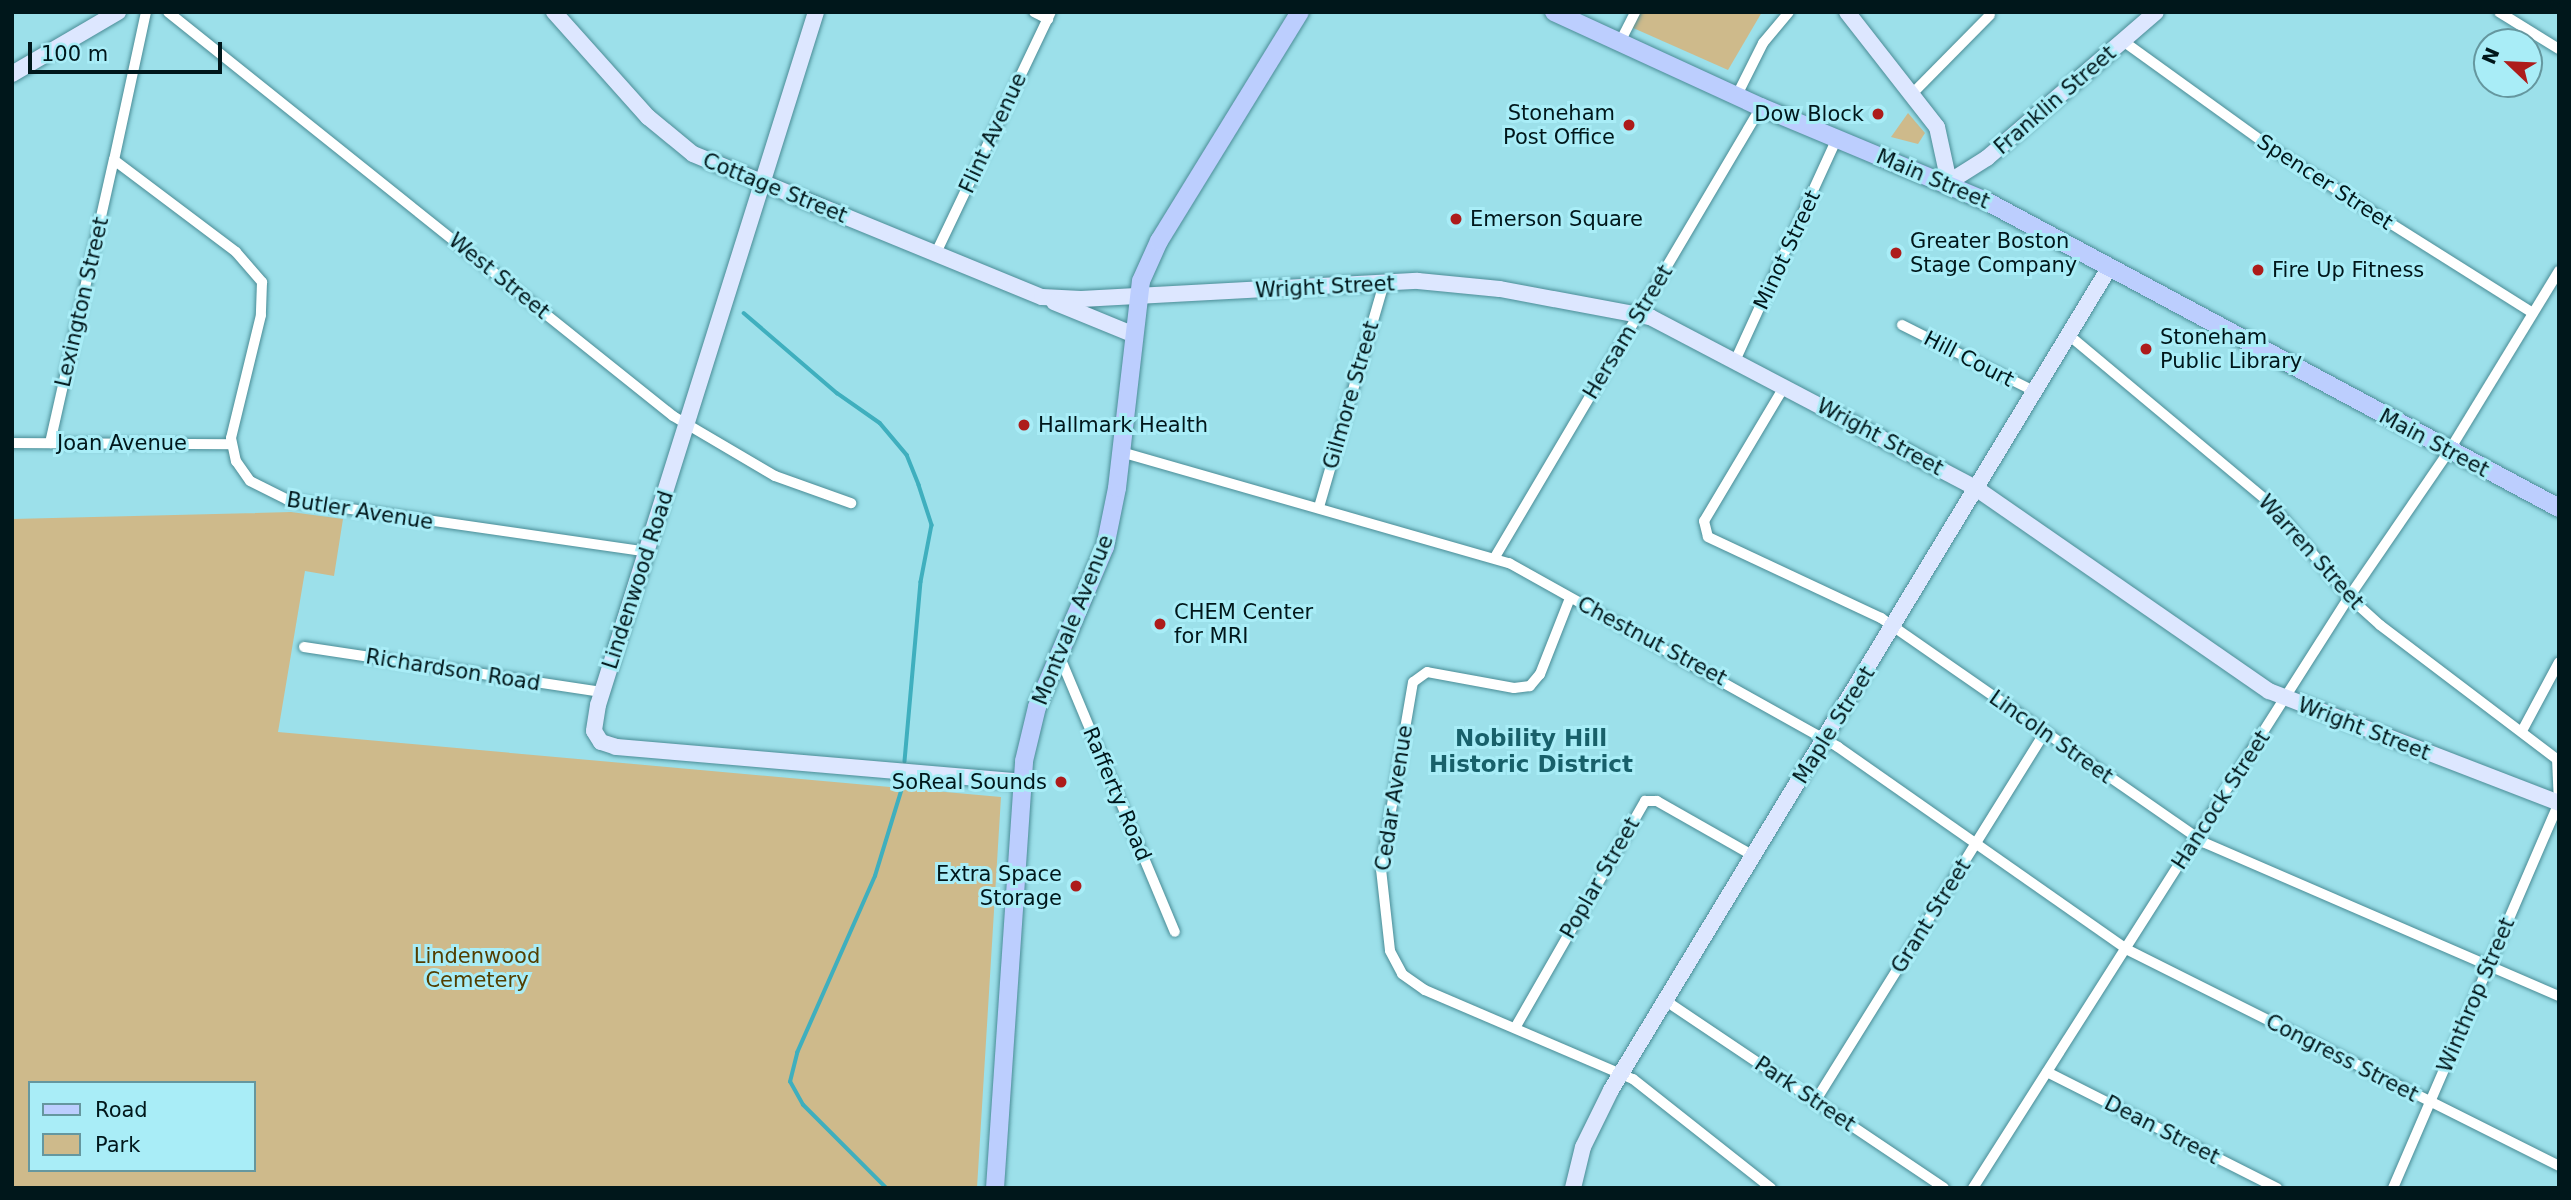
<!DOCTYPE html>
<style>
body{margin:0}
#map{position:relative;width:2571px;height:1200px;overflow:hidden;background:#9ce0ea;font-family:"DejaVu Sans",sans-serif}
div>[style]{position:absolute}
.green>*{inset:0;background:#ceba8b}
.stream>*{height:3.5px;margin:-1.75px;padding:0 1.75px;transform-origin:1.75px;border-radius:1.75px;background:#3fafbe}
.roads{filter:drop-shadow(0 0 2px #4a8c96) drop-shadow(0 0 2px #4a8c96)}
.street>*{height:10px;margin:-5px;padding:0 5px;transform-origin:5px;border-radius:5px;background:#fff}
.secondary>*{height:16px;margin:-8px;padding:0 8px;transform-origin:8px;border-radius:8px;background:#dde7ff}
.primary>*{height:18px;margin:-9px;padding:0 9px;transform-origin:9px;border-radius:9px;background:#bccefe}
.dots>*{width:19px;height:19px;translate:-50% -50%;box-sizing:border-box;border:4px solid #a9edf7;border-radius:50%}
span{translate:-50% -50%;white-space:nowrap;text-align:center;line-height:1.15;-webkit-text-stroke:6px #a9edf7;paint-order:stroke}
.street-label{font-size:21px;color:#00171b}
.poi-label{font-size:21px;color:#00171b}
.right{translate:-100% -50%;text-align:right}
.left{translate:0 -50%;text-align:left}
.park-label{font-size:21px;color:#533e00}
.neighbourhood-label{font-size:23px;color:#18606a;font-weight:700}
.frame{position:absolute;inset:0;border:14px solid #00171b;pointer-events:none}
.legend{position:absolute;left:28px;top:1081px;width:228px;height:91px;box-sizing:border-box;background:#a9edf7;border:2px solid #65979f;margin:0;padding:9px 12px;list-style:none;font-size:21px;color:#00171b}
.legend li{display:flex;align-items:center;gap:14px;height:35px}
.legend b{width:35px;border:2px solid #65979f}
.north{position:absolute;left:2473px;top:28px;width:70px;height:70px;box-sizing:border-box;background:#a9edf7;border:2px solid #65979f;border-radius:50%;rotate:293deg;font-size:19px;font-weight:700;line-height:28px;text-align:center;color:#00171b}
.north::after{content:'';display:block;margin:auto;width:24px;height:32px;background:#ad1c1b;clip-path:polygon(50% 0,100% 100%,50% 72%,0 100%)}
.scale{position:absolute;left:28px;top:42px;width:194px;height:32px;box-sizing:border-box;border:4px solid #00171b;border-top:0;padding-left:9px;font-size:21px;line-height:24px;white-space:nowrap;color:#00171b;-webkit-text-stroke:5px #a9edf7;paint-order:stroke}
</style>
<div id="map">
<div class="green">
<div style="clip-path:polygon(1639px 12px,1762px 12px,1728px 70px,1631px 27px)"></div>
<div style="clip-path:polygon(1908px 113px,1925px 133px,1918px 144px,1891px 137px)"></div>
<div style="clip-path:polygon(evenodd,291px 512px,343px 519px,334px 576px,305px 571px,278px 732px,1001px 797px,977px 1188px,12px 1188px,12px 519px,291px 512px,30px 1083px,254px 1083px,254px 1170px,30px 1170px,30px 1083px)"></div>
</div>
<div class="stream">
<div style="left:744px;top:313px;width:123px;rotate:40.7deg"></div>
<div style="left:837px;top:393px;width:52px;rotate:34.9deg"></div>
<div style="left:880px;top:423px;width:42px;rotate:49.8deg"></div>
<div style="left:907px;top:455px;width:32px;rotate:68deg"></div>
<div style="left:919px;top:485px;width:42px;rotate:72deg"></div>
<div style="left:932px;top:525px;width:58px;rotate:100.9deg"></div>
<div style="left:921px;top:582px;width:180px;rotate:95.1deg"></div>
<div style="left:886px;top:1188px;width:117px;rotate:-135deg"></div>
<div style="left:803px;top:1105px;width:26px;rotate:-119deg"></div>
<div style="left:790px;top:1082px;width:30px;rotate:-76deg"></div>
<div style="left:797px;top:1053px;width:193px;rotate:-66.2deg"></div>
<div style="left:875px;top:876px;width:92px;rotate:-72.9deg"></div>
</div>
<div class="roads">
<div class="street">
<div style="left:146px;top:12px;width:151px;rotate:102.2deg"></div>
<div style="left:114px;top:160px;width:153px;rotate:37deg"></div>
<div style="left:236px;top:252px;width:40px;rotate:49deg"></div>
<div style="left:262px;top:282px;width:33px;rotate:92deg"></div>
<div style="left:261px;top:315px;width:127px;rotate:103.7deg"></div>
<div style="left:231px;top:438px;width:24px;rotate:78deg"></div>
<div style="left:236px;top:461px;width:24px;rotate:55deg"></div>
<div style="left:250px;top:481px;width:42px;rotate:26.6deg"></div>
<div style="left:288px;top:500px;width:364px;rotate:8.2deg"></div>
<div style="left:168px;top:12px;width:647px;rotate:38.66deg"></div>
<div style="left:673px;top:416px;width:118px;rotate:30.5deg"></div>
<div style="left:775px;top:476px;width:81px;rotate:19.6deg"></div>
<div style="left:1034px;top:12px;width:16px;rotate:27deg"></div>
<div style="left:2499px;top:12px;width:70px;rotate:31.7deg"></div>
<div style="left:2123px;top:41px;width:190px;rotate:35.8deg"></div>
<div style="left:2277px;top:152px;width:302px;rotate:32.2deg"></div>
<div style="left:1620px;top:42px;width:34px;rotate:-63deg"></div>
<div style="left:1912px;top:94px;width:111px;rotate:-45.4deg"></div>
<div style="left:1737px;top:95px;width:58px;rotate:-63.4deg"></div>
<div style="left:1763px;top:43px;width:40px;rotate:-50deg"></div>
<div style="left:935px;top:255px;width:269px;rotate:-64.5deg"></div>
<div style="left:1902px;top:325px;width:150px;rotate:26.6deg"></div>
<div style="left:2070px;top:336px;width:262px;rotate:39.9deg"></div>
<div style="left:2271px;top:504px;width:121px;rotate:50deg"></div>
<div style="left:2349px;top:597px;width:42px;rotate:42.1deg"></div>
<div style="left:2380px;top:625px;width:225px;rotate:37.2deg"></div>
<div style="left:1735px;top:361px;width:245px;rotate:-65.4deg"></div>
<div style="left:1784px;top:387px;width:156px;rotate:120.8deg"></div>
<div style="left:1704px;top:521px;width:16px;rotate:76deg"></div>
<div style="left:1708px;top:537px;width:191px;rotate:25.1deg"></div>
<div style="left:1881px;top:618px;width:394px;rotate:34.8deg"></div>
<div style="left:2205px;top:843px;width:386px;rotate:23.4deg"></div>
<div style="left:12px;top:443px;width:219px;rotate:0.3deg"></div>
<div style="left:50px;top:443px;width:290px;rotate:-77.3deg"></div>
<div style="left:1121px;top:452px;width:404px;rotate:16deg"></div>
<div style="left:1509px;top:563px;width:377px;rotate:29.2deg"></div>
<div style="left:1838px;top:747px;width:352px;rotate:35deg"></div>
<div style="left:2126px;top:949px;width:484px;rotate:26.6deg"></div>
<div style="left:1319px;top:507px;width:233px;rotate:-73.8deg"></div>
<div style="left:1495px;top:557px;width:523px;rotate:-59.41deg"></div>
<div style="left:1570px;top:598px;width:82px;rotate:111.5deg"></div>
<div style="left:1540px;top:674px;width:16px;rotate:130deg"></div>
<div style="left:1530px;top:686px;width:16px;rotate:173deg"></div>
<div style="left:1514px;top:688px;width:88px;rotate:-169.6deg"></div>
<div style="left:1427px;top:672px;width:17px;rotate:144deg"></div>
<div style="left:1413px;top:682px;width:190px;rotate:99.7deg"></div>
<div style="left:1381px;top:869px;width:82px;rotate:83.7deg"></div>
<div style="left:1390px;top:951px;width:26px;rotate:62deg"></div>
<div style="left:1402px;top:974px;width:28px;rotate:35deg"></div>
<div style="left:1425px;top:990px;width:226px;rotate:23.2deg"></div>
<div style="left:1633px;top:1079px;width:176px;rotate:38.3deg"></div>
<div style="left:304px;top:647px;width:301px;rotate:8.6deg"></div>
<div style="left:1059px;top:655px;width:300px;rotate:67.3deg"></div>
<div style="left:2522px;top:731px;width:78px;rotate:-61.8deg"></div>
<div style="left:1666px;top:1001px;width:335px;rotate:33.9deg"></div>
<div style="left:1515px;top:1028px;width:262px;rotate:-60.2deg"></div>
<div style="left:1645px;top:801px;width:12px"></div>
<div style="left:1657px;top:801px;width:112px;rotate:29.6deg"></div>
<div style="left:2047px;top:1072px;width:258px;rotate:26.8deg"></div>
<div style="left:1816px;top:1100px;width:433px;rotate:-58.1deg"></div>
<div style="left:1973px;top:1188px;width:700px;rotate:-57.54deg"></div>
<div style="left:2349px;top:597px;width:177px;rotate:-55.6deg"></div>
<div style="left:2449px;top:451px;width:211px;rotate:-58.6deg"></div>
<div style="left:2393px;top:1188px;width:419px;rotate:-66.7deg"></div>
<div style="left:2559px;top:803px;width:44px;rotate:-92.6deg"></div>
</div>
<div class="secondary">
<div style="left:554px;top:12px;width:141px;rotate:48.2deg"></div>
<div style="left:648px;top:117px;width:58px;rotate:39.4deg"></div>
<div style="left:693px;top:154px;width:377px;rotate:22.3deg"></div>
<div style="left:1042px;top:297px;width:39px;rotate:3deg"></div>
<div style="left:1081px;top:299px;width:337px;rotate:-3.1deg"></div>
<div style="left:1418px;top:281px;width:82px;rotate:5.6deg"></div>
<div style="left:1500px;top:289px;width:153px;rotate:10.6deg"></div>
<div style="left:1650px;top:317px;width:369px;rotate:27.7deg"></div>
<div style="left:1977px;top:489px;width:355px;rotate:34.7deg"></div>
<div style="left:2269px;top:691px;width:311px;rotate:21.1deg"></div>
<div style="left:816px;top:12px;width:726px;rotate:107.46deg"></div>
<div style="left:598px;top:705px;width:26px;rotate:99deg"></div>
<div style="left:594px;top:731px;width:13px;rotate:58deg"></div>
<div style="left:601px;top:742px;width:16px;rotate:18deg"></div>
<div style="left:616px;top:747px;width:408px;rotate:4.9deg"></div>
<div style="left:1847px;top:12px;width:146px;rotate:52deg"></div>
<div style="left:1937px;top:127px;width:56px;rotate:77.7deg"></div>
<div style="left:1949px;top:182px;width:45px;rotate:-32.3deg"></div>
<div style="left:1987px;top:158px;width:223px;rotate:-40.8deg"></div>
<div style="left:12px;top:74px;width:123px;rotate:-30.3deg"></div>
<div style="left:1054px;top:302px;width:84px;rotate:22.3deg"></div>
<div style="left:1573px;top:1188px;width:42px;rotate:-76.3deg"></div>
<div style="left:1583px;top:1147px;width:64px;rotate:-63.8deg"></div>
<div style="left:1611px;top:1090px;width:961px;rotate:-58.79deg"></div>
</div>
<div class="primary">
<div style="left:1554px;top:12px;width:228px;rotate:24.7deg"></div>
<div style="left:1761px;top:107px;width:244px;rotate:22.7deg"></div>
<div style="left:1986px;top:201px;width:650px;rotate:28.18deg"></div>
<div style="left:995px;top:1188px;width:428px;rotate:-86.1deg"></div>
<div style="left:1024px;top:761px;width:56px;rotate:-76.5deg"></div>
<div style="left:1037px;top:707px;width:174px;rotate:-67deg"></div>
<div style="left:1105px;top:547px;width:60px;rotate:-78.5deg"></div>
<div style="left:1117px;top:488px;width:208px;rotate:-83.4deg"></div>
<div style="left:1141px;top:281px;width:44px;rotate:-65.8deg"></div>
<div style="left:1159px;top:241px;width:269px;rotate:-58.4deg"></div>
</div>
</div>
<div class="dots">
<div style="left:1878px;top:114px;background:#ad1c1b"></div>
<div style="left:1629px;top:125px;background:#ad1c1b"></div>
<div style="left:1456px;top:219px;background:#ad1c1b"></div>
<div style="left:1896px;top:253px;background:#ad1c1b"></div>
<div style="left:2258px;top:270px;background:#ad1c1b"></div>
<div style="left:2146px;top:349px;background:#ad1c1b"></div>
<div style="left:1024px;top:425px;background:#ad1c1b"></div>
<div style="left:1160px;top:624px;background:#ad1c1b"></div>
<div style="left:1061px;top:782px;background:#ad1c1b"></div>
<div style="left:1076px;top:886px;background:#ad1c1b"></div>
</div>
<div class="street-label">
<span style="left:2055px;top:100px;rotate:-41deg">Franklin Street</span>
<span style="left:993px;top:133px;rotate:-65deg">Flint Avenue</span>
<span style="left:1933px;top:179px;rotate:23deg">Main Street</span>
<span style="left:2325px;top:182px;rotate:33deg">Spencer Street</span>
<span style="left:775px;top:188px;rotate:22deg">Cottage Street</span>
<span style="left:1787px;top:250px;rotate:-65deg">Minot Street</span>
<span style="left:499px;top:276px;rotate:39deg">West Street</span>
<span style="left:1325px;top:287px;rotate:-3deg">Wright Street</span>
<span style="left:82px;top:302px;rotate:-77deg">Lexington Street</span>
<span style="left:1628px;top:332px;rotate:-59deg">Hersam Street</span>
<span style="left:1969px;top:359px;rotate:27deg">Hill Court</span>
<span style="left:1351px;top:395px;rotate:-74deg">Gilmore Street</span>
<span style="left:1880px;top:437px;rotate:28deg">Wright Street</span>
<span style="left:122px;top:443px">Joan Avenue</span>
<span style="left:2434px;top:443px;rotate:28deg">Main Street</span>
<span style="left:360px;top:511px;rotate:9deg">Butler Avenue</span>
<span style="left:2311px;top:552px;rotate:48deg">Warren Street</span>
<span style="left:638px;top:580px;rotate:-72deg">Lindenwood Road</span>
<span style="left:1073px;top:620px;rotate:-68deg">Montvale Avenue</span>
<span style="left:1652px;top:641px;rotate:28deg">Chestnut Street</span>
<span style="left:453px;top:670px;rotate:9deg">Richardson Road</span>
<span style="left:1834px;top:725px;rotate:-58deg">Maple Street</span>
<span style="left:2364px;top:729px;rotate:21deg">Wright Street</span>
<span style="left:2051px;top:737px;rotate:35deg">Lincoln Street</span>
<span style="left:1117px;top:794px;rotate:67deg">Rafferty Road</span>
<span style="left:1394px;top:798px;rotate:-81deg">Cedar Avenue</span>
<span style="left:2221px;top:800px;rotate:-57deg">Hancock Street</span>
<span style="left:1600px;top:878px;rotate:-60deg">Poplar Street</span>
<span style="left:1931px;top:916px;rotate:-58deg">Grant Street</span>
<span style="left:2476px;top:995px;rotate:-67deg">Winthrop Street</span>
<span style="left:2342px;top:1058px;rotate:27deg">Congress Street</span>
<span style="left:1805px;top:1094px;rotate:34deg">Park Street</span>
<span style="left:2162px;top:1130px;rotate:27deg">Dean Street</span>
</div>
<div class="poi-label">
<span class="right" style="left:1615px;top:125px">Stoneham<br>Post Office</span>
<span class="right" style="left:1864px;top:114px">Dow Block</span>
<span class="left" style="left:1470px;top:219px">Emerson Square</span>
<span class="left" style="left:1910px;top:253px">Greater Boston<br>Stage Company</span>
<span class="left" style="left:2272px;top:270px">Fire Up Fitness</span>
<span class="left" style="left:2160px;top:349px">Stoneham<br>Public Library</span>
<span class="left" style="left:1038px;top:425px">Hallmark Health</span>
<span class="left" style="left:1174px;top:624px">CHEM Center<br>for MRI</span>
<span class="right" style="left:1047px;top:782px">SoReal Sounds</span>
<span class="right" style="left:1062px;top:886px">Extra Space<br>Storage</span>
</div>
<div class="park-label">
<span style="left:477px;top:968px">Lindenwood<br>Cemetery</span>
</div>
<div class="neighbourhood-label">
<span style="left:1531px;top:751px">Nobility Hill<br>Historic District</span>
</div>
<div class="frame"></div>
<ul class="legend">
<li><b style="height:9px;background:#bccefe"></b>Road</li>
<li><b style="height:19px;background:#ceba8b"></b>Park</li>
</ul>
<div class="north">N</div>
<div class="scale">100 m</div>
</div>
